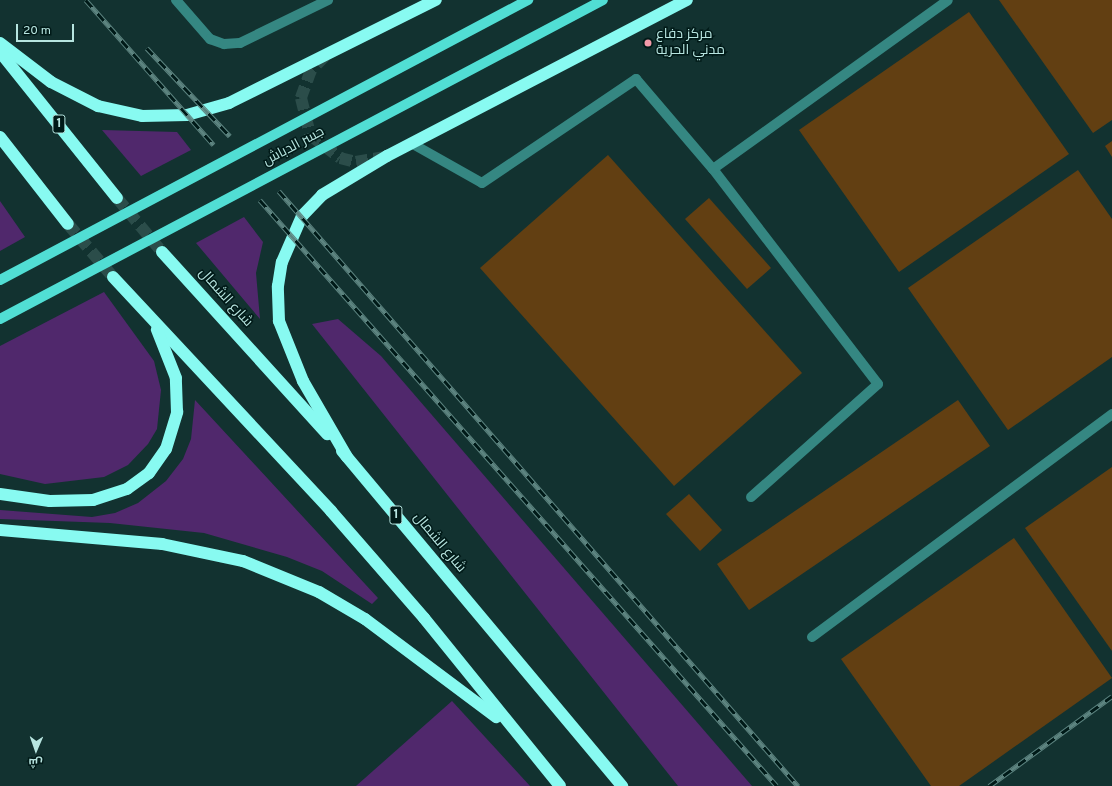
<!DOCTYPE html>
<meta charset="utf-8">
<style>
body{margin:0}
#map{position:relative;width:1112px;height:786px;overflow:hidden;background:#123230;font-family:Overpass,Cairo,sans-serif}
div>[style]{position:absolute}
.green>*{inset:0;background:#50286c}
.building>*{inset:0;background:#623f12}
.highway-tunnel>*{height:12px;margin-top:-6px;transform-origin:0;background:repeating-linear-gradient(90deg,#2b4d4a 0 12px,transparent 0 18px)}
.minor>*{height:10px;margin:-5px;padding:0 5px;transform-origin:5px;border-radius:5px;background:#358782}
.major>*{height:10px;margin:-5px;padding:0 5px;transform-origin:5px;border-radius:5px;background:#51ded4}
.highway>*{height:12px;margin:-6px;padding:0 6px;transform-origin:6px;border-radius:6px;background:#88faf1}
.rail>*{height:4.5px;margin-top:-2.25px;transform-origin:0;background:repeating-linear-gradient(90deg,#001a18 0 9px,#5d8480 0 18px);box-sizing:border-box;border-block:1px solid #5d8480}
.dots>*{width:11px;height:11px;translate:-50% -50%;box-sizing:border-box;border:2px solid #001a18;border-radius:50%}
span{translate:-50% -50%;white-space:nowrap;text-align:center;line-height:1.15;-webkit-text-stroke:3px #001a18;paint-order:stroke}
.shield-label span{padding:1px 3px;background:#001a18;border:1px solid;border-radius:3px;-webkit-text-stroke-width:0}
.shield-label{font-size:13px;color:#b7e5e0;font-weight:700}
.poi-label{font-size:14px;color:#b7e5e0}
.left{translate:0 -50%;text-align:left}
.street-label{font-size:14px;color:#b7e5e0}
.north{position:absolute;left:16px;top:730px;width:40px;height:40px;-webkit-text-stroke:3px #001a18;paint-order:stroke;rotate:182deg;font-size:11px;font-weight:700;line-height:16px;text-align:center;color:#b7e5e0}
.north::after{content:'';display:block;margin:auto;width:14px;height:18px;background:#b7e5e0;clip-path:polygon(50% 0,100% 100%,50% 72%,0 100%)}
.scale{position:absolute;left:16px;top:24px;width:58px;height:18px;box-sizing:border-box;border:2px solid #b7e5e0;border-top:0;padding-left:5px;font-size:12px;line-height:14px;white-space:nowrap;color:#b7e5e0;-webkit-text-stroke:3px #001a18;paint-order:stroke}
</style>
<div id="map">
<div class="green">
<div style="clip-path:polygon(102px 130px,177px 132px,191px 150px,141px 176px)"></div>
<div style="clip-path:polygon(0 201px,25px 237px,0 251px)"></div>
<div style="clip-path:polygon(244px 217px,263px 242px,256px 273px,260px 319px,196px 243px)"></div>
<div style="clip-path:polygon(104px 292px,154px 361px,161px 390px,157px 429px,148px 444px,128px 465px,104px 477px,45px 484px,0 474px,0 346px)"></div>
<div style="clip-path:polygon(338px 319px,381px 356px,752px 786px,678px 786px,312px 324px)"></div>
<div style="clip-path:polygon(195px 400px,378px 598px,372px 604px,322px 571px,287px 557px,204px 533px,110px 523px,0 519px,0 510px,92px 517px,115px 513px,138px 503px,166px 481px,183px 459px,191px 439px)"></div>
<div style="clip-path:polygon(452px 701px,530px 786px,356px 786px)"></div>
</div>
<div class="building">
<div style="clip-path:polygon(999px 0,1112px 0,1112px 120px,1093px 133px)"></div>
<div style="clip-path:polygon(969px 12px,1069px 154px,899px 272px,799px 130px)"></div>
<div style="clip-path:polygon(1112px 141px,1112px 157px,1105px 146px)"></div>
<div style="clip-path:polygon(608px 155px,802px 373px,674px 486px,480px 268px)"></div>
<div style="clip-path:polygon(1078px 170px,1112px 219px,1112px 357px,1008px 430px,908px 288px)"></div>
<div style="clip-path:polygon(709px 198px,771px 268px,747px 289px,685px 219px)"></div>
<div style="clip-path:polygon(958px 400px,990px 446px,749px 610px,717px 564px)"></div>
<div style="clip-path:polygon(1112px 467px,1112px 651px,1025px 528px)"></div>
<div style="clip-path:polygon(689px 494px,722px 530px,700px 551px,666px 514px)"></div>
<div style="clip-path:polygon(1014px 538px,1112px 678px,959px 786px,931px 786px,841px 659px)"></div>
</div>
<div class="highway-tunnel">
<div style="left:325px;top:56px;width:20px;rotate:135deg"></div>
<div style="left:311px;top:70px;width:30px;rotate:110deg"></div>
<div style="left:301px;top:98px;width:38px;rotate:76deg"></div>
<div style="left:310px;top:135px;width:38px;rotate:37deg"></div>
<div style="left:340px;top:158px;width:16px;rotate:14deg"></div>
<div style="left:356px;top:162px;width:28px;rotate:-10deg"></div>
<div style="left:117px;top:198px;width:70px;rotate:50.2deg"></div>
<div style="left:68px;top:224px;width:70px;rotate:49.7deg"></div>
</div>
<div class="minor">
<div style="left:176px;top:0;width:52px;rotate:48.9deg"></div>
<div style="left:210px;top:39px;width:15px;rotate:20deg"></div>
<div style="left:224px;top:44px;width:16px;rotate:-4deg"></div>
<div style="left:240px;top:43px;width:98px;rotate:-26deg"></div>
<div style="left:411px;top:143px;width:81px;rotate:29.4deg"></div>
<div style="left:482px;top:183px;width:186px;rotate:-34deg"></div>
<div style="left:636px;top:79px;width:118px;rotate:49.5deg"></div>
<div style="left:713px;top:169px;width:271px;rotate:52.5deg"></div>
<div style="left:878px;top:384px;width:170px;rotate:138.3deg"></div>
<div style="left:713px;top:169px;width:289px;rotate:-35.7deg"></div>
<div style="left:812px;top:637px;width:374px;rotate:-36.6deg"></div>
</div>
<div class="major">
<div style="left:0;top:280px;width:598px;rotate:-27.94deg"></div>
<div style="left:0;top:319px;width:682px;rotate:-27.88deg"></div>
</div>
<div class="highway">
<div style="left:0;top:43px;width:64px;rotate:37.4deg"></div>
<div style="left:51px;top:82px;width:53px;rotate:27.1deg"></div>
<div style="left:98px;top:106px;width:45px;rotate:12.8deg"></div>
<div style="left:142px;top:116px;width:45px;rotate:-1.3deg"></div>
<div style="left:187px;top:115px;width:44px;rotate:-15.9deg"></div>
<div style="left:229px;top:103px;width:231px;rotate:-26.5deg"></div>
<div style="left:0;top:52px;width:187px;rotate:51.3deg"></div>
<div style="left:0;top:137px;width:110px;rotate:52deg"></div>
<div style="left:162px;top:252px;width:246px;rotate:47.8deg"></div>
<div style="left:113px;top:277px;width:320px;rotate:47deg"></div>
<div style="left:331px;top:511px;width:142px;rotate:49deg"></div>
<div style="left:424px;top:618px;width:216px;rotate:51deg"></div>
<div style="left:342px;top:451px;width:437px;rotate:50.1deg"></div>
<div style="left:347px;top:457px;width:88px;rotate:-120.1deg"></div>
<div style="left:303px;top:381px;width:65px;rotate:-111.8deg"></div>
<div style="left:279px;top:321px;width:35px;rotate:-92deg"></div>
<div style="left:278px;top:286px;width:24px;rotate:-81deg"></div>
<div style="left:282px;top:262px;width:50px;rotate:-66.5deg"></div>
<div style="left:302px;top:216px;width:29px;rotate:-46deg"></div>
<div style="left:322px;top:195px;width:76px;rotate:-31deg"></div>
<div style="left:387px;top:156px;width:338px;rotate:-27.5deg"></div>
<div style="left:0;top:494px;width:50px;rotate:8deg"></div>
<div style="left:50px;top:501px;width:43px;rotate:-1.3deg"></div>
<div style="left:93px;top:500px;width:36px;rotate:-18deg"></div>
<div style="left:127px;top:489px;width:27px;rotate:-36deg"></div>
<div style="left:149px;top:473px;width:29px;rotate:-55deg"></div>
<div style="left:166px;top:449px;width:39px;rotate:-73deg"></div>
<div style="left:177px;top:412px;width:34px;rotate:-92deg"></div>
<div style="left:176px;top:378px;width:52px;rotate:-111.6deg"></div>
<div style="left:0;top:530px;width:163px;rotate:4.9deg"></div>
<div style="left:162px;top:544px;width:83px;rotate:11.9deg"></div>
<div style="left:243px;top:561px;width:82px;rotate:22.2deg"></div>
<div style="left:319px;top:592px;width:53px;rotate:30.4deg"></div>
<div style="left:365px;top:619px;width:164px;rotate:36.8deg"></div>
</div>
<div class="rail">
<div style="left:86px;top:0;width:193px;rotate:48.6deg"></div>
<div style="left:147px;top:48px;width:121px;rotate:46.7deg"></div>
<div style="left:279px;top:191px;width:790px;rotate:48.9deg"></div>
<div style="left:260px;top:200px;width:781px;rotate:48.58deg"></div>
<div style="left:989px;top:786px;width:152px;rotate:-36.2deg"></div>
</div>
<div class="dots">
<div style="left:648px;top:43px;background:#f39aa9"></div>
</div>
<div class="shield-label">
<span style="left:59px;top:124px">1</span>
<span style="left:396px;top:515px">1</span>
</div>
<div class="poi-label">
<span class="left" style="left:656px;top:43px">مركز دفاع<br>مدني الحرية</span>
</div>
<div class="street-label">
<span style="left:294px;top:147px;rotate:-28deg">جسر الدباش</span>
<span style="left:225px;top:298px;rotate:48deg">شارع الشمال</span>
<span style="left:439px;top:543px;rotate:50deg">شارع الشمال</span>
</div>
<div class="north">ش</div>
<div class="scale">20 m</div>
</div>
